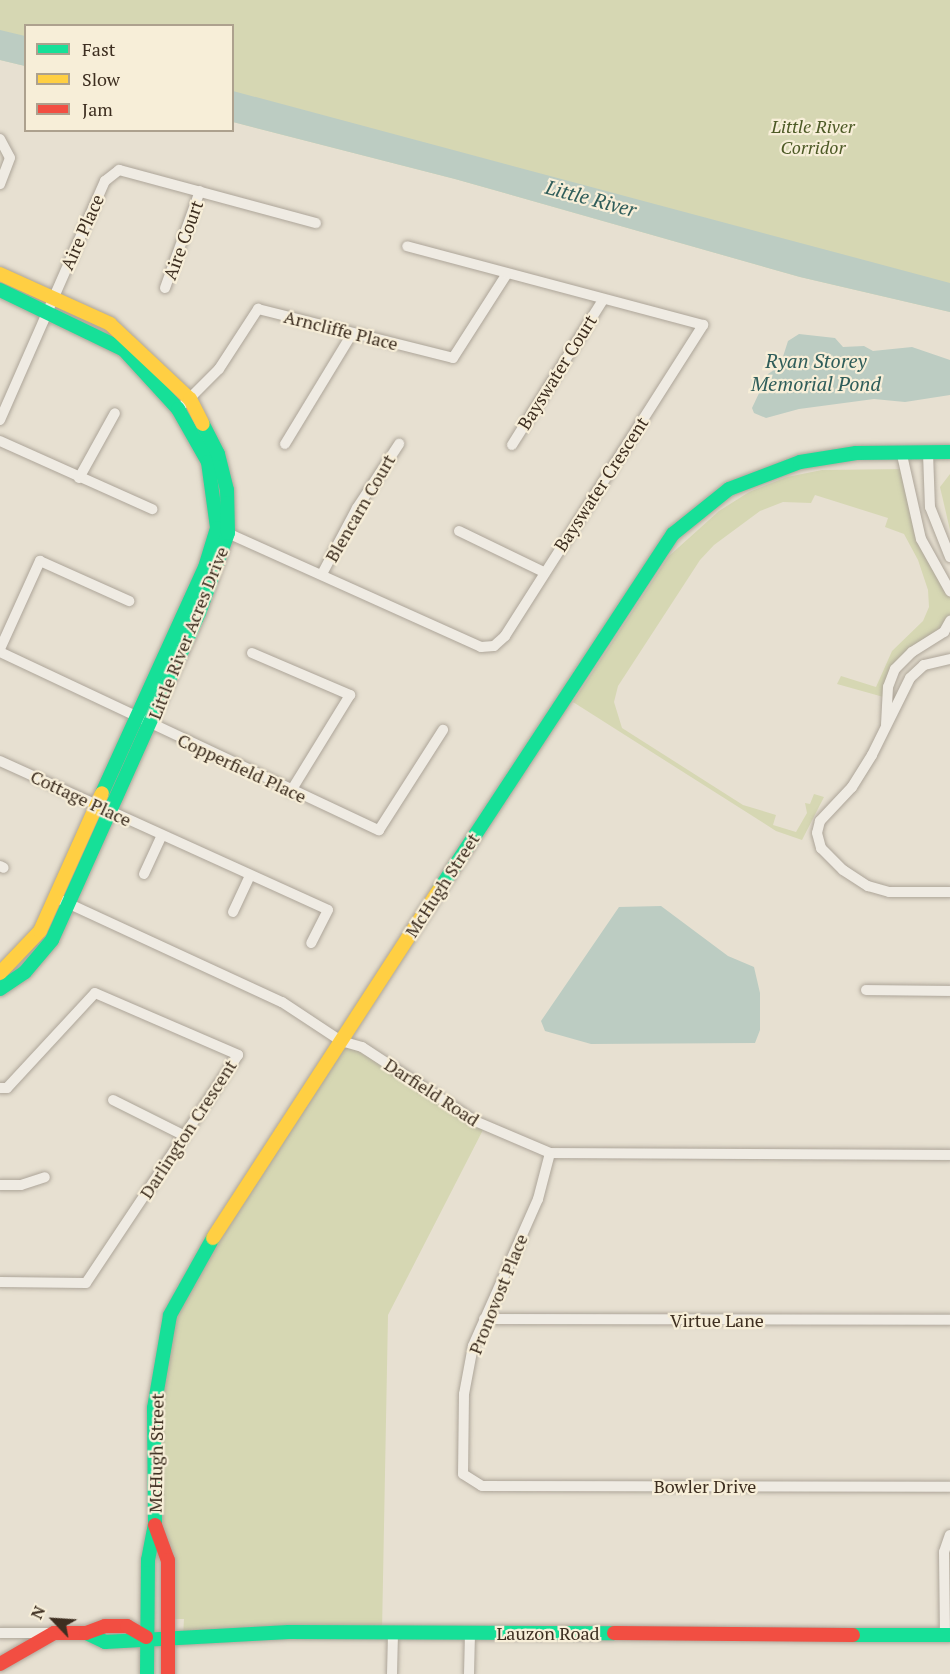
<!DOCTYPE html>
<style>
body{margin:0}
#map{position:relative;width:950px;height:1674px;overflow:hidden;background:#e7e0d1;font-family:"PT Serif",serif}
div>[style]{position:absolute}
.green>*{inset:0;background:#d6d7b3}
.water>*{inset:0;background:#bcccc2}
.roads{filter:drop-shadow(0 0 2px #ada599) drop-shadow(0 0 2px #ada599)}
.street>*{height:10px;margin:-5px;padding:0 5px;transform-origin:5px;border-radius:5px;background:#efebe3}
.fast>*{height:14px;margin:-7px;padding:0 7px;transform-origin:7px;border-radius:7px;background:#16e098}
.slow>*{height:14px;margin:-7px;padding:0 7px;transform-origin:7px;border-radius:7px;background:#ffcf43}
.jam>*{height:14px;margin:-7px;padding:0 7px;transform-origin:7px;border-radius:7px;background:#f24e42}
span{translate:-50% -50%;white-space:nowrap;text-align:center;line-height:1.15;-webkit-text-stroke:4.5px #f7eed8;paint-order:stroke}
.park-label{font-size:18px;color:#4d5a26;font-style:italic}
.street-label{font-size:18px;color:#3d2e20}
.water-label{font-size:20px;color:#2f5d5a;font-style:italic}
.legend{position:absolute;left:24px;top:24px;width:210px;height:108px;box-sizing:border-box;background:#f7eed8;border:2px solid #ada18e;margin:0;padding:8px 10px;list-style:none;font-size:18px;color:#3d2e20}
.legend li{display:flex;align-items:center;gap:12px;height:30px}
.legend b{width:30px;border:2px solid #ada18e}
.north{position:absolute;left:24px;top:1590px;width:60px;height:60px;-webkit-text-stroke:4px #f7eed8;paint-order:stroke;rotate:295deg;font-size:16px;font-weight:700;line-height:24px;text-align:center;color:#3d2e20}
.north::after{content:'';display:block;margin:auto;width:21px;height:27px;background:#3d2e20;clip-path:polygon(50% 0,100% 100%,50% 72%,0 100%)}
</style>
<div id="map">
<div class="green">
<div style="clip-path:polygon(0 0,950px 0,950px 312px,800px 277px,455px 179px,233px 122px,232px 26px,26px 26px,25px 66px,0 60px)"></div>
<div style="clip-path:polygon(905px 469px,911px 505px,950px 591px,950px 621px,895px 669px,887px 698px,837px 684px,841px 676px,876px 687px,892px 651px,923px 621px,929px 607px,928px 590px,918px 560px,904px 534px,885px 527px,888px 518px,815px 495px,811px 503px,783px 502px,760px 511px,714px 545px,700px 560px,618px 686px,614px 702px,622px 728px,743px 805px,776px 815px,773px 825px,796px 832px,807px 813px,805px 803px,810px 804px,814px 794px,824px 797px,802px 840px,776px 831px,573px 702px,669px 556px,719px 511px,749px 492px,787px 477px,822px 470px)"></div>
<div style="clip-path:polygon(950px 474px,950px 530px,940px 487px)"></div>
<div style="clip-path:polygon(341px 1041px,485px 1126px,388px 1315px,382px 1632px,183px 1636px,184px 1619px,168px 1619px,168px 1560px,155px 1524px,154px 1408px,170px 1315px)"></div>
</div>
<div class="water">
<div style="clip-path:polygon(0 30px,25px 36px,25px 66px,0 60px)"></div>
<div style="clip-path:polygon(233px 91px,950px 283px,950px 312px,800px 277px,455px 179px,233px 122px)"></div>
<div style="clip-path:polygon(799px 334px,835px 338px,843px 347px,864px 346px,873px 351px,912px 347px,950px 360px,950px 395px,905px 402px,874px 399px,799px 409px,766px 418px,754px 413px,752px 408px,768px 374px,780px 366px,788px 341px)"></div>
<div style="clip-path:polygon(661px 906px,728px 956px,754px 967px,760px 993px,760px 1030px,755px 1043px,591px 1044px,545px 1031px,541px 1021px,619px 907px)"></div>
</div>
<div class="roads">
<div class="street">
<div style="left:0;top:139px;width:21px;rotate:62deg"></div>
<div style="left:10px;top:158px;width:28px;rotate:111deg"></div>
<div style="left:165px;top:288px;width:103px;rotate:-70.2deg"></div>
<div style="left:185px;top:403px;width:48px;rotate:-45deg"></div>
<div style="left:219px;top:369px;width:72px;rotate:-57deg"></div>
<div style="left:258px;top:309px;width:201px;rotate:14.1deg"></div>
<div style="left:453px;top:358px;width:98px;rotate:-57.4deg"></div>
<div style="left:0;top:420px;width:261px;rotate:-66.3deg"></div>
<div style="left:105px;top:181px;width:18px;rotate:-38deg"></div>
<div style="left:119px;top:170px;width:204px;rotate:15.1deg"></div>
<div style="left:0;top:441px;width:167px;rotate:24.1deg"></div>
<div style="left:285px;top:444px;width:129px;rotate:-58.7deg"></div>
<div style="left:512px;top:445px;width:171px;rotate:-57.9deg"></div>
<div style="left:928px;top:453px;width:54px;rotate:87.9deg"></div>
<div style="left:930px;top:507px;width:54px;rotate:68.2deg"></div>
<div style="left:902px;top:455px;width:86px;rotate:77.3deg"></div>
<div style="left:921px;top:539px;width:60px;rotate:60.9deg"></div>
<div style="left:79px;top:478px;width:74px;rotate:-61deg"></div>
<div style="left:223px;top:531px;width:283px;rotate:24.2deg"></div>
<div style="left:481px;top:647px;width:13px;rotate:-4deg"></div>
<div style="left:494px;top:646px;width:15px;rotate:-42deg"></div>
<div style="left:505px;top:636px;width:369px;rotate:-57.5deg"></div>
<div style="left:703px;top:325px;width:306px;rotate:-165.1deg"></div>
<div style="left:459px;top:531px;width:94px;rotate:25.8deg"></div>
<div style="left:322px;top:574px;width:75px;rotate:-62.1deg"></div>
<div style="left:357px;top:508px;width:77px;rotate:-56.7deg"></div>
<div style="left:0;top:649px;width:97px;rotate:-65.6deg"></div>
<div style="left:40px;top:561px;width:98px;rotate:24.2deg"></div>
<div style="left:0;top:652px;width:419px;rotate:25.2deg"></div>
<div style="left:379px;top:830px;width:119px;rotate:-57.4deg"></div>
<div style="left:252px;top:653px;width:107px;rotate:23.2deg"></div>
<div style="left:350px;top:695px;width:113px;rotate:121.6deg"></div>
<div style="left:950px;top:659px;width:27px;rotate:167deg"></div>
<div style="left:924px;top:665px;width:19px;rotate:137deg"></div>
<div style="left:910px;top:678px;width:86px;rotate:116.3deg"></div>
<div style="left:872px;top:755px;width:38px;rotate:122deg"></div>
<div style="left:852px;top:787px;width:47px;rotate:133.3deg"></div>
<div style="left:820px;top:821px;width:12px;rotate:104deg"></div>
<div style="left:817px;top:833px;width:16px;rotate:75deg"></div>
<div style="left:821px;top:848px;width:31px;rotate:45deg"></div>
<div style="left:843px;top:870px;width:30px;rotate:33deg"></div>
<div style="left:868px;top:886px;width:22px;rotate:16deg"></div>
<div style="left:889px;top:892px;width:61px"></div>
<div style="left:886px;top:725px;width:38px;rotate:-87deg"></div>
<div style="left:888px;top:687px;width:19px;rotate:-69deg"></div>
<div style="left:895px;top:669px;width:24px;rotate:-45deg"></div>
<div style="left:912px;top:652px;width:38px;rotate:-32deg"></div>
<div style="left:944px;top:632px;width:13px;rotate:-61deg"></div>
<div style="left:0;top:761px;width:360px;rotate:24.4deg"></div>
<div style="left:328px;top:910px;width:37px;rotate:117deg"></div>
<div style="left:0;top:866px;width:4px;rotate:27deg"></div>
<div style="left:144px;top:874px;width:41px;rotate:-65.3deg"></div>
<div style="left:63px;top:901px;width:241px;rotate:24.8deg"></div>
<div style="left:282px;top:1002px;width:71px;rotate:33.5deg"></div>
<div style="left:341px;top:1041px;width:22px;rotate:16deg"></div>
<div style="left:362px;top:1047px;width:135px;rotate:33.2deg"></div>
<div style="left:475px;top:1121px;width:82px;rotate:23.1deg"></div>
<div style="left:550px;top:1153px;width:400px;rotate:0.3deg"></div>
<div style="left:233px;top:912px;width:40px;rotate:-65deg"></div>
<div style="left:866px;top:990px;width:84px;rotate:0.7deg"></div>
<div style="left:0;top:1088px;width:7px"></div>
<div style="left:7px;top:1088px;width:129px;rotate:-47.2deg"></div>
<div style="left:95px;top:993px;width:156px;rotate:23.4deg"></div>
<div style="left:238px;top:1055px;width:274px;rotate:123.7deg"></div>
<div style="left:86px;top:1283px;width:86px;rotate:-179.3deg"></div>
<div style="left:113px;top:1100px;width:80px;rotate:26.6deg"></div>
<div style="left:550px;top:1153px;width:48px;rotate:104.6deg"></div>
<div style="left:538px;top:1199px;width:161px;rotate:113.9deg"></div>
<div style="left:473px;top:1346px;width:49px;rotate:100.6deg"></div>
<div style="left:464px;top:1394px;width:80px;rotate:90.7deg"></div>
<div style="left:463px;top:1474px;width:22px;rotate:32deg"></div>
<div style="left:482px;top:1486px;width:468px;rotate:0.1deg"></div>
<div style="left:0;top:1185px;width:21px"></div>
<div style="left:21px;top:1185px;width:25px;rotate:-18deg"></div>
<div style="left:484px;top:1319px;width:466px;rotate:0.1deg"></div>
<div style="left:0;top:1633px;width:53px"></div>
<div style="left:945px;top:1635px;width:83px;rotate:-90.7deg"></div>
<div style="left:944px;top:1552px;width:18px;rotate:-71deg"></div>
<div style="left:392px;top:1674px;width:42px;rotate:-88.6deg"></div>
<div style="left:469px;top:1674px;width:42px;rotate:-88.6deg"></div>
</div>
<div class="fast">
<div style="left:0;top:290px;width:138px;rotate:25.8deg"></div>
<div style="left:124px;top:350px;width:80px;rotate:47.5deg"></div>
<div style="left:178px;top:409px;width:61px;rotate:60.5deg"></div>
<div style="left:208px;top:462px;width:67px;rotate:82.2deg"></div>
<div style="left:217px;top:528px;width:39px;rotate:107deg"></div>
<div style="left:206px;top:565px;width:251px;rotate:114.5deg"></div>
<div style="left:439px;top:890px;width:426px;rotate:-56.7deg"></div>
<div style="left:673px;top:534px;width:72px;rotate:-38.8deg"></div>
<div style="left:729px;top:489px;width:76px;rotate:-20.8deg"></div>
<div style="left:800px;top:462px;width:57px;rotate:-9.1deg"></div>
<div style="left:856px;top:453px;width:94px;rotate:-0.6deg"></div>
<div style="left:0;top:989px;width:30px;rotate:-34deg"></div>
<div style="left:25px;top:972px;width:42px;rotate:-49.8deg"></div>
<div style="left:52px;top:940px;width:359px;rotate:-65.8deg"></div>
<div style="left:199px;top:613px;width:85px;rotate:-70.1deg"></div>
<div style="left:228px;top:533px;width:43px;rotate:-91.3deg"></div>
<div style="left:227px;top:490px;width:37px;rotate:-104deg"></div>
<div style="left:218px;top:454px;width:34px;rotate:-117deg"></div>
<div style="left:86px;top:1633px;width:21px;rotate:25deg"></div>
<div style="left:105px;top:1642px;width:184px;rotate:-3.1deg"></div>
<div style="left:289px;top:1632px;width:325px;rotate:0.2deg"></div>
<div style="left:853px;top:1635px;width:97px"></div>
<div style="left:147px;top:1674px;width:114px;rotate:-89.5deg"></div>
<div style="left:148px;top:1560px;width:37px;rotate:-79deg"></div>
<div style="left:155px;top:1524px;width:116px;rotate:-90.5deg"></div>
<div style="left:154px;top:1408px;width:94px;rotate:-80.2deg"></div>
<div style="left:170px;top:1315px;width:88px;rotate:-60.8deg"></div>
</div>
<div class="slow">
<div style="left:0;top:274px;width:121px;rotate:24.4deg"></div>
<div style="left:110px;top:324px;width:110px;rotate:43.2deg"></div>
<div style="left:190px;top:399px;width:28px;rotate:63deg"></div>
<div style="left:0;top:973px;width:58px;rotate:-46.4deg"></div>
<div style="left:40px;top:931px;width:151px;rotate:-65.8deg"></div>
<div style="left:213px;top:1238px;width:415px;rotate:-57deg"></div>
</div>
<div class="jam">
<div style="left:155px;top:1525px;width:37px;rotate:70deg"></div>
<div style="left:168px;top:1560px;width:114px;rotate:90deg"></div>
<div style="left:614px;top:1633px;width:239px;rotate:0.5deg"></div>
<div style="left:0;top:1664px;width:62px;rotate:-29.9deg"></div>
<div style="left:54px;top:1633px;width:32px"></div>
<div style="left:86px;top:1633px;width:20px;rotate:-20deg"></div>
<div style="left:105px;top:1626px;width:22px"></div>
<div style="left:127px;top:1626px;width:22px;rotate:30deg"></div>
</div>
</div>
<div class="park-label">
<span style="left:813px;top:137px">Little River<br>Corridor</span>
</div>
<div class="street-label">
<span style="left:82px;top:232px;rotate:-66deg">Aire Place</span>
<span style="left:183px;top:240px;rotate:-70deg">Aire Court</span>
<span style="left:341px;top:330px;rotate:14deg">Arncliffe Place</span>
<span style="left:557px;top:372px;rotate:-58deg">Bayswater Court</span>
<span style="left:601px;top:484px;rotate:-57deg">Bayswater Crescent</span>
<span style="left:360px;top:508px;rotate:-60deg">Blencarn Court</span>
<span style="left:188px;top:633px;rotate:-68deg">Little River Acres Drive</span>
<span style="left:242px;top:768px;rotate:25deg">Copperfield Place</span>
<span style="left:81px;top:798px;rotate:25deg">Cottage Place</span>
<span style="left:442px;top:885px;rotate:-57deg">McHugh Street</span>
<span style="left:432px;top:1092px;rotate:33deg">Darfield Road</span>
<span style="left:188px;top:1129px;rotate:-57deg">Darlington Crescent</span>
<span style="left:498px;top:1294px;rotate:-68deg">Pronovost Place</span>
<span style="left:717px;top:1320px">Virtue Lane</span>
<span style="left:156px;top:1453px;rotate:-89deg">McHugh Street</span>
<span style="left:705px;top:1486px">Bowler Drive</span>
<span style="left:548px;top:1633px">Lauzon Road</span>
</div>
<div class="water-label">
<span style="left:591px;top:198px;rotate:15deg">Little River</span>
<span style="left:816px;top:372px">Ryan Storey<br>Memorial Pond</span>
</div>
<ul class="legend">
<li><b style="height:8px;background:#16e098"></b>Fast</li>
<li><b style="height:8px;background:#ffcf43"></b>Slow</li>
<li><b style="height:8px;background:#f24e42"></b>Jam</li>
</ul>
<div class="north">N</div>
</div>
